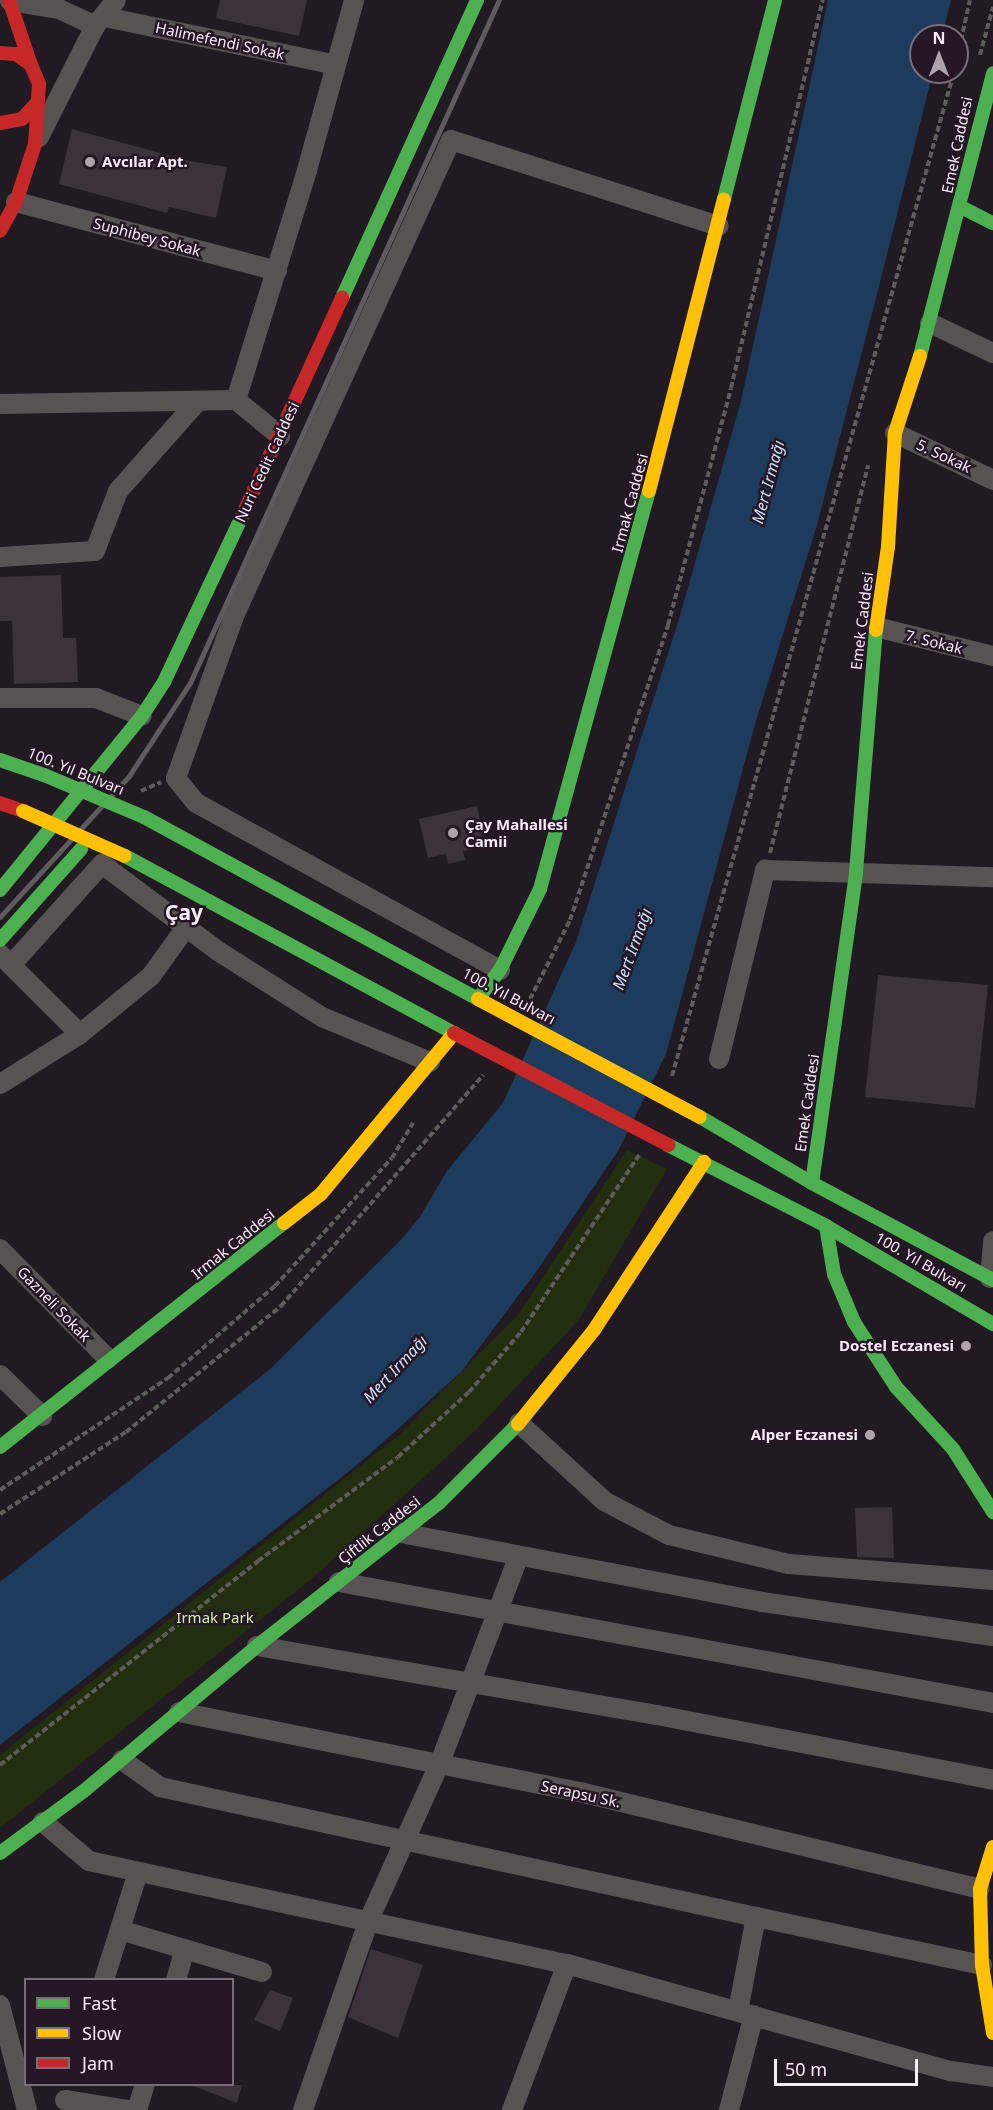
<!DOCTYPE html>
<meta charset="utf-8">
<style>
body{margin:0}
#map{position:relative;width:993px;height:2110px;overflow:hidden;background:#221a22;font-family:"Noto Sans",sans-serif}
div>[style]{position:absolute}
.green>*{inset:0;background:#222f0e}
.water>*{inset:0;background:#1d3c5d}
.building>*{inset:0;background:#3c323c}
.path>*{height:4px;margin-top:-2px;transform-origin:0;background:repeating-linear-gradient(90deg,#5e5b5d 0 6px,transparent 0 9px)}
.street>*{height:20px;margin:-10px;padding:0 10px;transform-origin:10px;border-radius:10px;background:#575353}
.fast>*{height:14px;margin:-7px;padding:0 7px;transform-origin:7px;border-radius:7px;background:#4caf50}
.slow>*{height:14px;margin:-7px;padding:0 7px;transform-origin:7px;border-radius:7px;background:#ffc107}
.jam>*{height:14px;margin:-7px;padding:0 7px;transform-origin:7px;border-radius:7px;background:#c62828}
.rail>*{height:4.5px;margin:-2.25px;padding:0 2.25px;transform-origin:2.25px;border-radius:2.25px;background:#5e5a5d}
.fast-bridge>*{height:14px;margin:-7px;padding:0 7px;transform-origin:7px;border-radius:7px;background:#4caf50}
.slow-bridge>*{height:14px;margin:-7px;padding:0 7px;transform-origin:7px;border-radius:7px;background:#ffc107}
.jam-bridge>*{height:14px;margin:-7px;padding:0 7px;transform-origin:7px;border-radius:7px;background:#c62828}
.dots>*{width:16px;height:16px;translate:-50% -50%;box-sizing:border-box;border:3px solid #251726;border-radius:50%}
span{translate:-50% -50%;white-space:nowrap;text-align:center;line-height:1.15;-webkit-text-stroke:5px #251726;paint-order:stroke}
.street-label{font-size:15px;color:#f7edf7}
.poi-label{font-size:15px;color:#f7edf7;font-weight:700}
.left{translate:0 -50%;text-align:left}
.right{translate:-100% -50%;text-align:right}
.park-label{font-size:15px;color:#cef2a6}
.water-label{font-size:16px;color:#cae1fa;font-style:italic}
.district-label{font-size:21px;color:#f7edf7;font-weight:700}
.legend{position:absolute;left:24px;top:1978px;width:210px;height:108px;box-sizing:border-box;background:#251726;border:2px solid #796d7a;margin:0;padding:8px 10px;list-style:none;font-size:18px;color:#f7edf7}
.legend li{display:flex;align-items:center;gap:12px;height:30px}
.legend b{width:30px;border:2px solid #796d7a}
.north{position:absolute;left:909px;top:24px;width:60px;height:60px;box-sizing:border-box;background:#251726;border:2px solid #796d7a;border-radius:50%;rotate:0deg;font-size:16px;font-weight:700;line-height:24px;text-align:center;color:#f7edf7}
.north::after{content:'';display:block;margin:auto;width:21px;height:27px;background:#aca3ac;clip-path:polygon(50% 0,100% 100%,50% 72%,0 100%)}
.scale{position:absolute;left:774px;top:2059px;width:144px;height:27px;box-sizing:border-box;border:3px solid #f7edf7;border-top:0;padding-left:8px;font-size:18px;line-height:21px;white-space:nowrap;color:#f7edf7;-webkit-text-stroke:4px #251726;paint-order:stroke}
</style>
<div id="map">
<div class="green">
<div style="clip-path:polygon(627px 1150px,667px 1169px,578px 1321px,475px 1431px,315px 1576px,0 1828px,0 1755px,399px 1435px,518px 1315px)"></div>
</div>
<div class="water">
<div style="clip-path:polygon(828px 0,951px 0,942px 36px,921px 36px,921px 72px,933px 72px,877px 294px,817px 525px,755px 724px,666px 1054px,618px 1151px,536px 1272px,461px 1372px,362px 1461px,0 1745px,0 1582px,268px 1371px,401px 1240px,420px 1217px,447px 1171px,503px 1103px,576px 942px,679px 619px,741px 401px)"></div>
</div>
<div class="building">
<div style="clip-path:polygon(220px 0,307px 0,299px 36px,216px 18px)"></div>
<div style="clip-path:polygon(72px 129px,189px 161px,227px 167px,216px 218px,169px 207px,167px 213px,59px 184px)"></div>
<div style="clip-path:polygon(61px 575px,63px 638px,76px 638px,78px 682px,14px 684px,12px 621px,0 621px,0 577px)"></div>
<div style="clip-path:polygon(477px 806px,486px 846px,463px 851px,465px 860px,448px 864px,446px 854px,428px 858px,419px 819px)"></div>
<div style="clip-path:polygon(878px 975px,988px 985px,975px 1108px,865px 1097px)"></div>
<div style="clip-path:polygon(892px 1507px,894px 1558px,857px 1557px,855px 1508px)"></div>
<div style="clip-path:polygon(371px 1949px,423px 1965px,398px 2038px,348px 2017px)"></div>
<div style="clip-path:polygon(270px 1990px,293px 1998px,280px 2031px,254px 2020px)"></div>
<div style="clip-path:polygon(191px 2085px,242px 2085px,237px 2103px)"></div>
</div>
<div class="path">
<div style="left:980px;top:55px;width:50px;rotate:-74.8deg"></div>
<div style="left:957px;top:58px;width:59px;rotate:-77.4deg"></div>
<div style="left:141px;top:791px;width:22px;rotate:-24deg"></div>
<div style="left:770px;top:853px;width:400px;rotate:-75.8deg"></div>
<div style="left:530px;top:999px;width:89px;rotate:-63.1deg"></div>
<div style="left:570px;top:920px;width:311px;rotate:-71.6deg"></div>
<div style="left:668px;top:625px;width:245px;rotate:-75.1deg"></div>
<div style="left:731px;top:388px;width:399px;rotate:-76.7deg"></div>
<div style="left:672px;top:1076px;width:1043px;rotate:-74.31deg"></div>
<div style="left:0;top:1490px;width:202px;rotate:-33.7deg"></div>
<div style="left:168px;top:1378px;width:141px;rotate:-40.7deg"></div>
<div style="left:275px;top:1286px;width:173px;rotate:-47.6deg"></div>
<div style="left:392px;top:1158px;width:41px;rotate:-59deg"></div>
<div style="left:0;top:1514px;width:150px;rotate:-33.1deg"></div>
<div style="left:126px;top:1432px;width:200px;rotate:-39.1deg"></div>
<div style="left:281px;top:1306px;width:307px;rotate:-48.8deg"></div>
<div style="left:0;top:1765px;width:329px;rotate:-38.3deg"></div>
<div style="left:258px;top:1561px;width:174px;rotate:-36.6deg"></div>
<div style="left:398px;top:1457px;width:96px;rotate:-42.5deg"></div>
<div style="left:469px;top:1392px;width:79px;rotate:-49.1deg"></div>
<div style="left:521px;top:1332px;width:213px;rotate:-56.3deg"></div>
</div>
<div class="street">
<div style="left:10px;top:1px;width:50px;rotate:9.3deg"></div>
<div style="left:59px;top:9px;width:40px;rotate:25deg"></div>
<div style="left:105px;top:17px;width:236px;rotate:11.7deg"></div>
<div style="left:39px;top:137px;width:124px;rotate:-63.2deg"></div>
<div style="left:95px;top:26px;width:33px;rotate:-51deg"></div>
<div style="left:16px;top:202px;width:270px;rotate:14.8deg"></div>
<div style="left:930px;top:323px;width:70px;rotate:25.5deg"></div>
<div style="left:236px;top:400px;width:241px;rotate:-72.8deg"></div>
<div style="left:307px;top:170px;width:176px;rotate:-74.5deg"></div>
<div style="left:0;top:404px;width:236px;rotate:-1deg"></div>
<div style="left:236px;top:400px;width:57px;rotate:39.3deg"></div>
<div style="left:895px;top:433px;width:109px;rotate:25.6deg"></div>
<div style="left:0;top:557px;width:95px;rotate:-3.6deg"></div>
<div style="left:95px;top:551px;width:64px;rotate:-69deg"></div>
<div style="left:118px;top:491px;width:120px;rotate:-48.4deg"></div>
<div style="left:876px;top:627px;width:121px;rotate:13.9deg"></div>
<div style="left:0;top:698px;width:96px"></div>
<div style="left:96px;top:698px;width:49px;rotate:21.4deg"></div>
<div style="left:0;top:954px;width:113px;rotate:45deg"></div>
<div style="left:11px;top:965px;width:136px;rotate:-48deg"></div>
<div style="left:102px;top:864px;width:145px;rotate:36.9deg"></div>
<div style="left:218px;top:951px;width:123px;rotate:32.4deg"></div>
<div style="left:322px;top:1017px;width:117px;rotate:22.6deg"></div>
<div style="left:500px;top:970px;width:347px;rotate:-151.2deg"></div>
<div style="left:196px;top:803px;width:32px;rotate:-129deg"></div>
<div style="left:176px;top:778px;width:172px;rotate:-70.3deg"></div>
<div style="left:234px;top:616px;width:523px;rotate:-65.49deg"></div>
<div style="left:451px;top:140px;width:281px;rotate:17.8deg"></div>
<div style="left:719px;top:1059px;width:195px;rotate:-76.3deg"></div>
<div style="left:765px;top:870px;width:228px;rotate:1.8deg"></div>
<div style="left:0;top:1084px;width:94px;rotate:-32deg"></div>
<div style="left:80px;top:1034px;width:92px;rotate:-39.2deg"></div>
<div style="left:151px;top:976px;width:62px;rotate:-54.2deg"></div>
<div style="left:0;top:1249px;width:154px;rotate:45.5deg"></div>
<div style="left:990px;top:1278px;width:37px;rotate:-85deg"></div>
<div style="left:0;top:1375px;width:59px;rotate:44.3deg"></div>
<div style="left:519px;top:1423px;width:115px;rotate:42.5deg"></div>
<div style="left:604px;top:1501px;width:73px;rotate:27.6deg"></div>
<div style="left:669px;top:1535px;width:123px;rotate:13.6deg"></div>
<div style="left:789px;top:1564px;width:205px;rotate:4.5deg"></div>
<div style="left:401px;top:1533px;width:368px;rotate:10.8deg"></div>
<div style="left:762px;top:1602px;width:233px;rotate:8.4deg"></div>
<div style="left:339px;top:1582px;width:665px;rotate:10.48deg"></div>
<div style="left:257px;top:1646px;width:406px;rotate:9.8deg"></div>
<div style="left:657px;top:1715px;width:342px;rotate:10.9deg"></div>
<div style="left:179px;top:1712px;width:413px;rotate:11.3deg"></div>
<div style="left:584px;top:1793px;width:407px;rotate:13.6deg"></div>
<div style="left:122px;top:1760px;width:47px;rotate:35.4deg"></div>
<div style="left:160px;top:1787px;width:610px;rotate:12.3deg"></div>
<div style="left:43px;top:1822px;width:60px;rotate:40.3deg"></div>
<div style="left:89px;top:1861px;width:489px;rotate:12.2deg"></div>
<div style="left:567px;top:1964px;width:399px;rotate:15.6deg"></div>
<div style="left:951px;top:2071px;width:42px;rotate:8.1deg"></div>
<div style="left:120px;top:1930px;width:148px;rotate:16.5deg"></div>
<div style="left:104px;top:1980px;width:113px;rotate:-72.5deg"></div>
<div style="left:176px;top:1980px;width:32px;rotate:-74deg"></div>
<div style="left:0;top:2005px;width:108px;rotate:75.6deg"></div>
<div style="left:738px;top:2011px;width:96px;rotate:-79.2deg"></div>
<div style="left:756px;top:1917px;width:231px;rotate:12deg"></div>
<div style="left:65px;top:2100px;width:64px;rotate:9deg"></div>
<div style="left:137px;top:2110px;width:27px;rotate:-73deg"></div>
<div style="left:303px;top:2110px;width:199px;rotate:-70.9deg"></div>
<div style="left:368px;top:1922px;width:172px;rotate:-65.7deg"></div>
<div style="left:439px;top:1765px;width:224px;rotate:-69.1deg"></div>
<div style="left:512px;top:2110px;width:156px;rotate:-69.4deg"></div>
<div style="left:729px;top:2110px;width:98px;rotate:-75.3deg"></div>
</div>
<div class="fast">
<div style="left:724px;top:199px;width:205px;rotate:-75.6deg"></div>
<div style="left:961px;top:207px;width:36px;rotate:27deg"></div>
<div style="left:342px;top:298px;width:327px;rotate:-65.6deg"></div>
<div style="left:920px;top:356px;width:292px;rotate:-75.5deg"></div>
<div style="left:0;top:760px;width:46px;rotate:18.8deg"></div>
<div style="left:144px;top:817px;width:380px;rotate:28.6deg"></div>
<div style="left:125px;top:856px;width:374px;rotate:28.3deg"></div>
<div style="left:0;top:890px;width:225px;rotate:-50.8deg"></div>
<div style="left:142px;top:716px;width:40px;rotate:-57.1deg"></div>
<div style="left:164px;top:682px;width:186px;rotate:-64.8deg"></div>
<div style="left:0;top:940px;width:122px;rotate:-48.3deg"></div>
<div style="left:478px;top:999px;width:36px;rotate:-53deg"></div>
<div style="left:500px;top:970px;width:90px;rotate:-63.7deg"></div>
<div style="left:540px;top:889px;width:413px;rotate:-74.7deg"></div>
<div style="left:700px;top:1117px;width:130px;rotate:30.5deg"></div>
<div style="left:812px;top:1183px;width:205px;rotate:28.2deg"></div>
<div style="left:668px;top:1145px;width:178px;rotate:27.1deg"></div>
<div style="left:826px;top:1226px;width:194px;rotate:30.4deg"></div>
<div style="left:812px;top:1183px;width:314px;rotate:-81.9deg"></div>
<div style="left:856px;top:872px;width:243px;rotate:-85.3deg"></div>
<div style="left:826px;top:1226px;width:49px;rotate:80.5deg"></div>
<div style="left:834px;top:1274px;width:52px;rotate:67.4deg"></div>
<div style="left:854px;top:1322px;width:77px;rotate:57.1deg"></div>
<div style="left:896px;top:1387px;width:84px;rotate:47.4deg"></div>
<div style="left:953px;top:1449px;width:75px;rotate:57.6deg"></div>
<div style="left:0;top:1447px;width:362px;rotate:-38.3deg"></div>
<div style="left:0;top:1853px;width:106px;rotate:-36.5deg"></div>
<div style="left:85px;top:1790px;width:224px;rotate:-39.9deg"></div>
<div style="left:257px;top:1646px;width:231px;rotate:-38.2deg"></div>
<div style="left:439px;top:1503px;width:112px;rotate:-45deg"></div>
</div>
<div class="slow">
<div style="left:649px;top:491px;width:301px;rotate:-75.6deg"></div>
<div style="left:876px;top:630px;width:84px;rotate:-81.8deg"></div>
<div style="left:888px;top:547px;width:114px;rotate:-86.5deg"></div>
<div style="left:895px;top:433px;width:81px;rotate:-72deg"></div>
<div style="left:284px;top:1223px;width:47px;rotate:-38.1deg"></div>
<div style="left:321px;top:1194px;width:209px;rotate:-50.4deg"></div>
<div style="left:518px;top:1424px;width:121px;rotate:-51deg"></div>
<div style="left:594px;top:1330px;width:201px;rotate:-56.8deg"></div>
<div style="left:993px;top:1847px;width:44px;rotate:107.2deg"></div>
<div style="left:980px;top:1889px;width:76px;rotate:88.5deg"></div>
<div style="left:982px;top:1965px;width:69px;rotate:80.8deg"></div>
</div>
<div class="jam">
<div style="left:9px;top:0;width:69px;rotate:71.3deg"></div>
<div style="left:0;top:53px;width:16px;rotate:4deg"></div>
<div style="left:16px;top:54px;width:19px;rotate:36deg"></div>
<div style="left:31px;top:65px;width:21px;rotate:67deg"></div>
<div style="left:39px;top:84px;width:60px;rotate:93.8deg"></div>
<div style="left:35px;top:144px;width:61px;rotate:108.1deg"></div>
<div style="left:16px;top:202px;width:33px;rotate:119deg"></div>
<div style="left:0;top:123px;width:22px;rotate:-10deg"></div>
<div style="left:22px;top:119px;width:21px;rotate:-47deg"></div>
<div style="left:243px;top:514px;width:238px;rotate:-65.4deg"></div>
<div style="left:0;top:803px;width:24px;rotate:19deg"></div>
</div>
<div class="rail">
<div style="left:0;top:917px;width:191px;rotate:-47.5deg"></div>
<div style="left:129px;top:776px;width:111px;rotate:-56.7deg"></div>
<div style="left:190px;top:683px;width:750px;rotate:-65.66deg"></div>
</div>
<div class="fast-bridge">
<div style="left:44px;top:775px;width:108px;rotate:22.8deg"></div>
</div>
<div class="slow-bridge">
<div style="left:23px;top:811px;width:111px;rotate:23.8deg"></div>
<div style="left:478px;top:999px;width:251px;rotate:28deg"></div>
</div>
<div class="jam-bridge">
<div style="left:454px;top:1033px;width:242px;rotate:27.6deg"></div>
</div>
<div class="dots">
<div style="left:90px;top:162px;background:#aca3ac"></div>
<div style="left:453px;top:833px;background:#aca3ac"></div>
<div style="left:966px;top:1346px;background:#aca3ac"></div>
<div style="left:870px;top:1435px;background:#aca3ac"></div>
</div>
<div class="street-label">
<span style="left:220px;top:41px;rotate:12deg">Halimefendi Sokak</span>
<span style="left:957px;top:145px;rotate:-78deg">Emek Caddesi</span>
<span style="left:147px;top:237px;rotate:15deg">Suphibey Sokak</span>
<span style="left:944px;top:456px;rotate:25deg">5. Sokak</span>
<span style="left:267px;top:462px;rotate:-65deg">Nuri Cedit Caddesi</span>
<span style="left:630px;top:503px;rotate:-75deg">Irmak Caddesi</span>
<span style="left:862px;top:621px;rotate:-83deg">Emek Caddesi</span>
<span style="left:934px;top:642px;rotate:14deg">7. Sokak</span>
<span style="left:76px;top:771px;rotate:22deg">100. Yıl Bulvarı</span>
<span style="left:509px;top:996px;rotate:28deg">100. Yıl Bulvarı</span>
<span style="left:807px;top:1103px;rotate:-82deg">Emek Caddesi</span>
<span style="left:233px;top:1244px;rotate:-39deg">Irmak Caddesi</span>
<span style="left:921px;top:1262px;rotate:30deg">100. Yıl Bulvarı</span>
<span style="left:54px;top:1304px;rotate:46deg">Gazneli Sokak</span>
<span style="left:379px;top:1530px;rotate:-38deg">Çiftlik Caddesi</span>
<span style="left:581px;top:1794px;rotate:12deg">Serapsu Sk.</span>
</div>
<div class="poi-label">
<span class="left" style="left:102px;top:162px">Avcılar Apt.</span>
<span class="left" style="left:465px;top:833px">Çay Mahallesi<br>Camii</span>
<span class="right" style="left:954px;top:1346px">Dostel Eczanesi</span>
<span class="right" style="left:858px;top:1435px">Alper Eczanesi</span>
</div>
<div class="park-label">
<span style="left:215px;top:1618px">Irmak Park</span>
</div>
<div class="water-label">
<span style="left:768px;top:482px;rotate:-75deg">Mert Irmağı</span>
<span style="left:632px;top:949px;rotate:-70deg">Mert Irmağı</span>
<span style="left:395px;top:1369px;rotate:-47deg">Mert Irmağı</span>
</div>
<div class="district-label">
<span style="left:184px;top:912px">Çay</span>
</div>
<ul class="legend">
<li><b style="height:8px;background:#4caf50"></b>Fast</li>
<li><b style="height:8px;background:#ffc107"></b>Slow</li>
<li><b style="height:8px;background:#c62828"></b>Jam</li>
</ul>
<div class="north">N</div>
<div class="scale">50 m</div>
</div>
